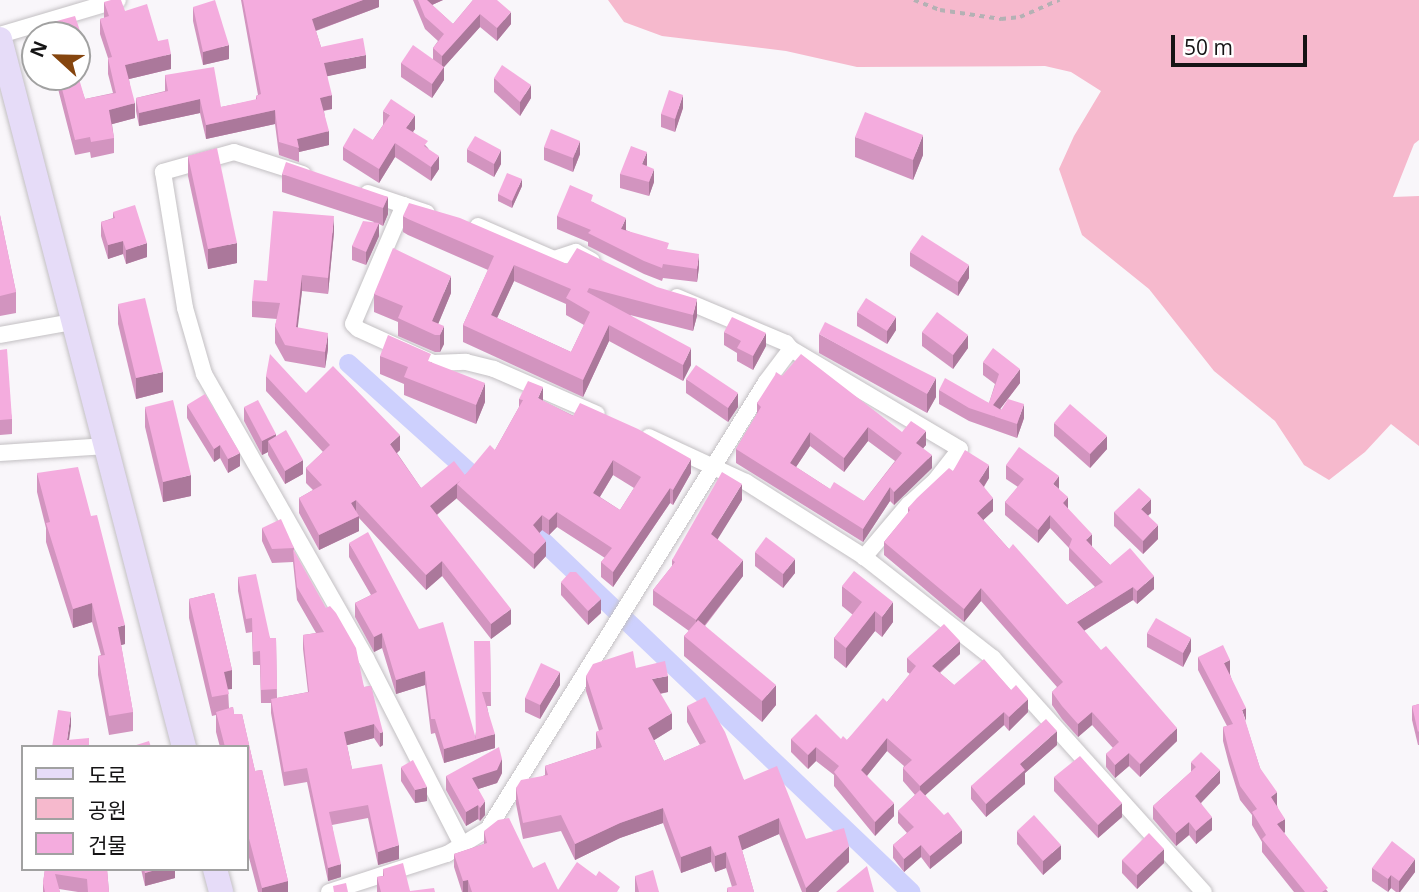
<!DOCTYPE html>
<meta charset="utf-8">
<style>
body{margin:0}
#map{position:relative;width:1419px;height:892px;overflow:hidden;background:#f9f6fa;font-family:"Open Sans","Noto Sans KR",sans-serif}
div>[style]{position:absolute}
.green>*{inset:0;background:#f6b9cd}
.canal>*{height:19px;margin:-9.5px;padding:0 9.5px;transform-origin:9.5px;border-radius:9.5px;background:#cdd0fd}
.path>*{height:3.5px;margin-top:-1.75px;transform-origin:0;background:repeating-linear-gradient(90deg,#b4b1b4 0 5px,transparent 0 10px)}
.roads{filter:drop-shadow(0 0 2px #c3c0c3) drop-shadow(0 0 2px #c3c0c3)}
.street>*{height:16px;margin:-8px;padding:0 8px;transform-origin:8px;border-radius:8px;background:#fff}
.primary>*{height:24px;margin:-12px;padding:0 12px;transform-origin:12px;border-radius:12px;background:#e6dcf8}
.wall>*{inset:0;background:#d294bf}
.shaded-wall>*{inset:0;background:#ab789b}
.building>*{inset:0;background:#f4acde}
span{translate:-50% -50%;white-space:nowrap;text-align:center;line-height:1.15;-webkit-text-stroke:7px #fff;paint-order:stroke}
.legend{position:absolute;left:21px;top:745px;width:228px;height:126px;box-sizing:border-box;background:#fff;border:2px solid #a1a1a1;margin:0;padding:9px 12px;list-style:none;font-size:21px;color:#151415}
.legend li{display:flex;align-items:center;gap:14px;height:35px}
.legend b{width:35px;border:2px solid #a1a1a1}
.north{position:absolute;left:21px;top:21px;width:70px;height:70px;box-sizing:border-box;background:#fff;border:2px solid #a1a1a1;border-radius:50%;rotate:292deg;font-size:19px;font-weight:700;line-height:28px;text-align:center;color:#151415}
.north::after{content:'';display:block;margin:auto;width:24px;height:32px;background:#85450e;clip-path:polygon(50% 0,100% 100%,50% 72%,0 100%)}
.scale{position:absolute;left:1171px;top:35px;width:136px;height:32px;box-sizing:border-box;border:4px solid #151415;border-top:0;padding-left:9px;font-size:21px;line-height:24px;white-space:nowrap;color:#151415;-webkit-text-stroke:5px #fff;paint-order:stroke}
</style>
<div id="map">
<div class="green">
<div style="clip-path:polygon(608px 0,1419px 0,1419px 140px,1414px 144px,1393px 197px,1419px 196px,1419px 446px,1391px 424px,1365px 452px,1329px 480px,1304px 465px,1275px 421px,1214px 371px,1149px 289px,1082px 235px,1059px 169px,1074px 136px,1101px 91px,1071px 72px,1045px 66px,857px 67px,786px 51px,662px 36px,624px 22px)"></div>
</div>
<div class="canal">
<div style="left:348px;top:363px;width:188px;rotate:42deg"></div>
<div style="left:527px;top:526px;width:530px;rotate:43.63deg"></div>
</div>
<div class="path">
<div style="left:914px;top:0;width:28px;rotate:21deg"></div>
<div style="left:940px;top:10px;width:62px;rotate:8.4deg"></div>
<div style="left:1001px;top:19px;width:19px;rotate:-6deg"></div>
<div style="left:1020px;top:17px;width:43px;rotate:-23.6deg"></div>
</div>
<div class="roads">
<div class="street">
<div style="left:0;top:35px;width:123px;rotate:-16.5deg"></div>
<div style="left:303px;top:174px;width:72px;rotate:-162.3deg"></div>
<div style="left:234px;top:152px;width:74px;rotate:164.3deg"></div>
<div style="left:163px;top:172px;width:138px;rotate:80.8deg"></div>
<div style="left:185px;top:308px;width:69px;rotate:73.9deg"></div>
<div style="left:204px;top:374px;width:327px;rotate:60.3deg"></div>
<div style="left:366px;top:658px;width:208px;rotate:62.8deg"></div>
<div style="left:368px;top:193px;width:62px;rotate:18.7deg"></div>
<div style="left:404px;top:205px;width:129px;rotate:113.2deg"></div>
<div style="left:353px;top:324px;width:7px;rotate:45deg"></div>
<div style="left:358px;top:329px;width:82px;rotate:24.4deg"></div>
<div style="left:433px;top:363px;width:33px;rotate:-2deg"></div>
<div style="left:466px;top:362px;width:29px;rotate:14deg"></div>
<div style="left:494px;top:369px;width:112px;rotate:23.6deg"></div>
<div style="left:478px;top:226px;width:83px;rotate:23.5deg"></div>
<div style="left:554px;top:259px;width:23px;rotate:-18deg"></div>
<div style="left:576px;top:252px;width:18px;rotate:29deg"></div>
<div style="left:677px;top:297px;width:118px;rotate:22.9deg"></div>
<div style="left:786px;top:343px;width:8px;rotate:50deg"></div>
<div style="left:791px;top:349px;width:196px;rotate:30.6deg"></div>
<div style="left:960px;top:449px;width:39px;rotate:128deg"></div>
<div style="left:936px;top:480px;width:36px;rotate:138deg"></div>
<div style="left:909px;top:504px;width:70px;rotate:130.3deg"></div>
<div style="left:0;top:335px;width:73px;rotate:-10.2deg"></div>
<div style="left:649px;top:437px;width:107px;rotate:24.9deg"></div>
<div style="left:746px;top:482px;width:140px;rotate:32.4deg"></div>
<div style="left:864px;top:557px;width:164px;rotate:38.1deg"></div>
<div style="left:993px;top:658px;width:315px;rotate:48deg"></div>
<div style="left:0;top:453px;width:107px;rotate:-3.7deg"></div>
<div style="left:329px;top:892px;width:124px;rotate:-17.9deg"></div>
<div style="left:447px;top:854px;width:48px;rotate:-31.4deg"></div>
<div style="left:488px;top:829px;width:526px;rotate:-58.12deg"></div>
<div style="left:766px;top:382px;width:41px;rotate:-52.9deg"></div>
</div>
<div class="primary">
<div style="left:0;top:39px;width:732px;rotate:75.43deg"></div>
<div style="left:215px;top:869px;width:24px;rotate:75deg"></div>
</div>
</div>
<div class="wall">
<div style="clip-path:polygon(241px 0,379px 0,379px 7px,316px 31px,321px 47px,366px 68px,327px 76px,332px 109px,324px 111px,329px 145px,299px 152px,299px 162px,279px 155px,275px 124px,206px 139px,200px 113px,139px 126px,136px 111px,136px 98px,165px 91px,165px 75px,221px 107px,256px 100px,256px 96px,258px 95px)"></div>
<div style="clip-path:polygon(413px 0,443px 0,432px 5px,453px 24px,473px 0,511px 24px,497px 41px,480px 27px,444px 67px,444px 80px,432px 98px,401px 77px,401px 63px,433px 59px,433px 48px,438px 41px,425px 29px)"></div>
<div style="clip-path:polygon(104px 2px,125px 11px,158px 41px,171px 69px,129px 79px,135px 118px,112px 124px,114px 138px,114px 153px,91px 158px,90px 152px,75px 155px,55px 77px,77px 77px,85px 99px,113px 93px,108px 74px,108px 58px,100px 34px,100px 19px,104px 18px)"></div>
<div style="clip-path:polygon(193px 7px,229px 59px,203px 65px,193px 21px)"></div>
<div style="clip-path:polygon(494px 78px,531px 98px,520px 116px,494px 92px)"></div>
<div style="clip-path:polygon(683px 108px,675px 132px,661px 127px,661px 114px)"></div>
<div style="clip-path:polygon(383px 111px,415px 129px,413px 132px,428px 148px,439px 169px,431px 181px,395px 157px,379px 183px,343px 160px,343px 147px,373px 140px,383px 125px)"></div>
<div style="clip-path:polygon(855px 137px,923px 155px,913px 180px,855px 157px)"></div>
<div style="clip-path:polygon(544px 147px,580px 154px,573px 172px,544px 160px)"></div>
<div style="clip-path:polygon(467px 149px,501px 164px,494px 177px,467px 162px)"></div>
<div style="clip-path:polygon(188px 156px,237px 263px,208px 269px,188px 176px)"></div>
<div style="clip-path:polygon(646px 166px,654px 182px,649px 196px,620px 188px,620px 174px)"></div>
<div style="clip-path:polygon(282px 174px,388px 197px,388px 214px,383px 226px,379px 224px,379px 236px,366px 265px,352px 260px,352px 246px,374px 222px,282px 192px)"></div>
<div style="clip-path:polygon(522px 186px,512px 208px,498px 201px,498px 194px)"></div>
<div style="clip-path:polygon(593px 202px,626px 230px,669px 250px,699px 267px,697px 282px,663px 278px,662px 281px,644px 274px,588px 246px,588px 242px,557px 229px,557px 216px)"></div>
<div style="clip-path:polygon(113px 212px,147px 257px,126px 264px,123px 254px,108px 259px,101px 236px,101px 222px,113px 218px)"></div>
<div style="clip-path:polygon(0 215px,16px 292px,16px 313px,0 316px)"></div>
<div style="clip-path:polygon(evenodd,403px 216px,567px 264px,697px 316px,693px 331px,630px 315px,691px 365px,683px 381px,609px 341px,583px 397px,463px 342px,463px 325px,488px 270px,408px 235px,403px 232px,403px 216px,514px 281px,566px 304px,566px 315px,584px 325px,571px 352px,497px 318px,514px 281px)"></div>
<div style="clip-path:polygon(334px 232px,328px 294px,302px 291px,297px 328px,328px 349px,325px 368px,285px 361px,275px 343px,275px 326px,277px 319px,252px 317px,252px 301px,267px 281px)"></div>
<div style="clip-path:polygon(910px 252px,969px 278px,958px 296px,910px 266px)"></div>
<div style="clip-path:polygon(451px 293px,438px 324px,444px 344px,440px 352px,435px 352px,398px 336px,398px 322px,374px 312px,374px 294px)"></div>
<div style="clip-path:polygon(118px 304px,163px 392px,136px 399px,118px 324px)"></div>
<div style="clip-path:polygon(857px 312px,896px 330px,887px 344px,857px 326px)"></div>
<div style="clip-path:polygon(724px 332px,766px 346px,753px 370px,737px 361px,737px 353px,724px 345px)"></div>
<div style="clip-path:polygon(922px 332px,968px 348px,953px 369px,922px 346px)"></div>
<div style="clip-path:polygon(819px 334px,936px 397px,927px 413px,819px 353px)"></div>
<div style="clip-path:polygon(0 350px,12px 419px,12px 434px,0 435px)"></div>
<div style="clip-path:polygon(380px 356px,431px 362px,485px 402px,476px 424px,404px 395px,404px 384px,380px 374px)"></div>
<div style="clip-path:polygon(983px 362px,1020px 383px,1000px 409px,1024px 418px,1017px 438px,969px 421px,939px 404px,939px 390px,989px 403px,995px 384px,983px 375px)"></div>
<div style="clip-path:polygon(evenodd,266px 376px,306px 393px,400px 450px,397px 453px,421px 488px,465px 475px,495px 450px,519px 407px,519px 399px,543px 401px,691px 473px,673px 505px,670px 503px,613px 587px,601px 577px,601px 562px,605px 558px,557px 527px,549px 535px,542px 530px,539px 533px,546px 556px,534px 569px,457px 499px,457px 498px,437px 515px,511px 624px,491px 639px,442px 576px,426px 590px,359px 518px,359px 531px,319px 550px,299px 513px,299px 498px,313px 490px,306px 483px,306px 468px,323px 452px,266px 391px,266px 376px,613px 475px,634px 488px,620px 510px,600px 497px,613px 475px)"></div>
<div style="clip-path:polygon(evenodd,782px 376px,926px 445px,923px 448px,932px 468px,894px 505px,890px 501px,863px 542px,736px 463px,736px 449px,757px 414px,757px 403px,782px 376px,868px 441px,895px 461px,864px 501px,830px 489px,796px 467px,810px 446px,844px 472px,868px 441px)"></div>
<div style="clip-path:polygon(686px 379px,738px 407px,728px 422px,686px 393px)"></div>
<div style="clip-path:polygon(187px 405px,240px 466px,228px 473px,220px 458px,214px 462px,187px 418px)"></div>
<div style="clip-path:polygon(145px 407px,191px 496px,163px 502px,145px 427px)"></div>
<div style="clip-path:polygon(244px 407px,276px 437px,303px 474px,285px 484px,268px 455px,268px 452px,262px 455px,244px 421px)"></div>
<div style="clip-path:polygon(1054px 423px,1107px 449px,1090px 468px,1054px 436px)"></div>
<div style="clip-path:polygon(1006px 465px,1059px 489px,1068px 509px,1092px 547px,1110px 565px,1154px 589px,1137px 604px,1133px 600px,1084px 631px,1177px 741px,1140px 777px,1129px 766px,1115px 778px,1106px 767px,1106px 754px,1113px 748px,1092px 725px,1078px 737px,1062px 719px,1052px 705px,1052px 692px,1057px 687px,981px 601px,964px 622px,884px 555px,884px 542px,908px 513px,908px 508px,953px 471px,989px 478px,984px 487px,993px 511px,983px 520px,1009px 549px,1067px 605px,1095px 587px,1069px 560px,1069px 548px,1050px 528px,1038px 543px,1005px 515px,1005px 502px,1018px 487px,1006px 479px)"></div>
<div style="clip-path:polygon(37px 473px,125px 644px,121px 645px,133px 712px,133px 731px,109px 735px,98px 675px,98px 656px,101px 655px,92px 622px,73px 628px,46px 542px,46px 528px,37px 492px)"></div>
<div style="clip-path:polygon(742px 500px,717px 539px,743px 576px,705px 626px,776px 705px,762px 722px,684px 656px,684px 636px,689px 631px,653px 605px,653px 590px,672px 566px,672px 560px)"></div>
<div style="clip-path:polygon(1114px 512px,1151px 513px,1148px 515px,1158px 539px,1143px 554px,1114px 526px)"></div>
<div style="clip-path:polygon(262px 528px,294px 548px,294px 552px,364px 687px,371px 686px,383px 745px,380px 747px,374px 738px,347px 745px,352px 769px,399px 859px,378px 865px,368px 818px,332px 825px,341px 877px,328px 881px,307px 782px,284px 786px,271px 713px,271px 703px,261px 703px,260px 665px,253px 665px,252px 632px,246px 633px,238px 591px,238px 577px,270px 638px,276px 638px,277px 698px,308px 692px,303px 649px,303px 635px,316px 633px,297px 600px,293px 562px,272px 563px,262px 541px)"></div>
<div style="clip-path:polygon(349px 543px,475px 738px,490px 641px,491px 706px,487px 706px,495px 748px,444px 763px,435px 733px,431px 734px,425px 685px,396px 694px,382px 648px,374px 652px,355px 617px,355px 603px,371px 595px,349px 557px)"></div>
<div style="clip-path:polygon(755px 552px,795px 573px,783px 588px,755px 566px)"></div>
<div style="clip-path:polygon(561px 582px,601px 613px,588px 625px,561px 595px)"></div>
<div style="clip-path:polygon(842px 586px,893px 622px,882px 637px,875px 631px,846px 668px,834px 658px,834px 638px,853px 615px,842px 606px)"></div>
<div style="clip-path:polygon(214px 593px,232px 670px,232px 689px,228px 689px,229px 708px,233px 707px,234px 714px,242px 714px,255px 771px,262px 770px,288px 881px,288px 892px,258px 892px,247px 850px,247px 747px,220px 747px,216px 732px,216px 715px,212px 716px,189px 618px,189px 599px)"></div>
<div style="clip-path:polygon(1147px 633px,1191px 651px,1183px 667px,1147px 647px)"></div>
<div style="clip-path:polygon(960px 654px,940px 673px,954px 685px,1028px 712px,1009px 731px,1004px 725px,925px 795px,962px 843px,930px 869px,921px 857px,904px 872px,893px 858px,893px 845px,907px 833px,898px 823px,898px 811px,915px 795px,903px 781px,903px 768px,904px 766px,887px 751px,867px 776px,894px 816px,875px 836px,834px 786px,834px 775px,816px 761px,808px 769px,791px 752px,791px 739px,847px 740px,887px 702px,910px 674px,907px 672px,907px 658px)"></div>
<div style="clip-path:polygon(1198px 657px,1230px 674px,1260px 768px,1277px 805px,1285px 832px,1284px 833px,1328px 892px,1294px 892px,1262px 852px,1262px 842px,1252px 825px,1252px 815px,1240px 800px,1229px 764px,1223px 741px,1223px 727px,1227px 726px,1198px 670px)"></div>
<div style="clip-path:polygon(636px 668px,668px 692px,660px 694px,672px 729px,654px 740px,664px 761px,700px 745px,687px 722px,687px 706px,744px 780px,806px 839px,849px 862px,818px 892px,802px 892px,779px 834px,742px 850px,754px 892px,727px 892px,727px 888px,732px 887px,726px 868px,715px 872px,711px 862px,681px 873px,663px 823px,620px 838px,575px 860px,561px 831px,523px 839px,516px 804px,516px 788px,545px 775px,545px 766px,596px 749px,596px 732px,599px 731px,586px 691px,586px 676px)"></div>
<div style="clip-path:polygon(560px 685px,540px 719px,525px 712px,525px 698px)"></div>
<div style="clip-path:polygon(1419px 704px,1419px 745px,1418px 745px,1412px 720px,1412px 706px)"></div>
<div style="clip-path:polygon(1057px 745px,1025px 773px,1025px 784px,986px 817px,971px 799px,971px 786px)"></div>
<div style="clip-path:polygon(1191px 762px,1220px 783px,1201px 803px,1212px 830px,1196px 844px,1189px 835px,1176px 846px,1153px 819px,1153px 806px,1191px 772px)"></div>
<div style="clip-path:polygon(401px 767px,427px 801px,415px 803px,401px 781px)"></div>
<div style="clip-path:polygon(502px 773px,497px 783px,478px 789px,485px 815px,480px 821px,478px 819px,466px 826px,446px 790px,446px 776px)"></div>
<div style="clip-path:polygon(1054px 777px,1122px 817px,1098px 838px,1054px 791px)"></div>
<div style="clip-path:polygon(484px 831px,533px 868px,558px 890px,620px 892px,462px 892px,454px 867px,454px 854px,484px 844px)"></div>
<div style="clip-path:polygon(1017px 831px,1061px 859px,1043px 875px,1017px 844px)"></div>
<div style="clip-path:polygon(1122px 860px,1164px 863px,1137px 889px,1122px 873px)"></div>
<div style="clip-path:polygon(1372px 868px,1415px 872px,1400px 892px,1396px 892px,1391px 888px,1388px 892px,1372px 881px)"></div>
<div style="clip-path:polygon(45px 869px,107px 869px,109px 892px,78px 892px,59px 889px,60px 892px,43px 892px,43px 883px)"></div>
<div style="clip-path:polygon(141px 869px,175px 869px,175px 878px,145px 886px)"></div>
<div style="clip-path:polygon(383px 869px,410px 891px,435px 892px,377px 892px,377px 877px,383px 876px)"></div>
<div style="clip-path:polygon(635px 876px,659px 892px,635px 892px)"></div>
</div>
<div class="shaded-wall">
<div style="clip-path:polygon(363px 0,379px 0,379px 7px,312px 32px,312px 19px)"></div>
<div style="clip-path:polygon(423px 0,443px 0,423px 9px)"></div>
<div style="clip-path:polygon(511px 12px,511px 24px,497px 41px,497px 28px)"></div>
<div style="clip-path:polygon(480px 14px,480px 27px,444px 67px,444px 80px,432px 98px,432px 84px,442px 69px,442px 56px)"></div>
<div style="clip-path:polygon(80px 31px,80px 47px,77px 48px,77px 35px,68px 35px)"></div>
<div style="clip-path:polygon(229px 45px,229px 59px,203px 65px,203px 52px)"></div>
<div style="clip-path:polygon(171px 54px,171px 69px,125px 80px,125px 65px)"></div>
<div style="clip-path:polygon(366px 55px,366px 68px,324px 77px,324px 63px)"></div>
<div style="clip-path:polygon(531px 85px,531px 98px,520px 116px,520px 102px)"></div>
<div style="clip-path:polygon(332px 95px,332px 109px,320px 111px,320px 98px)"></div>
<div style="clip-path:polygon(683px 95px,683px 108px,675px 132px,675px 119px)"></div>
<div style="clip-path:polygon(200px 99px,200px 113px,139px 126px,139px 113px)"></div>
<div style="clip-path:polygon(135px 103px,135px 118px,109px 125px,109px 110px)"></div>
<div style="clip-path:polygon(275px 110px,275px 124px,206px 139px,206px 125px)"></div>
<div style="clip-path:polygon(415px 115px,415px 129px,406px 141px,406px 128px)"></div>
<div style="clip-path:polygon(329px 131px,329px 145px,299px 152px,297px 139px)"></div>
<div style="clip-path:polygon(923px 135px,923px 155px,913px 180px,913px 160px)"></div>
<div style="clip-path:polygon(580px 141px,580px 154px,573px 172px,573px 158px)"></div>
<div style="clip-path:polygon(395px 143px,395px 157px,379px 183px,379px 169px)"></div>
<div style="clip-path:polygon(501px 150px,501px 164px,494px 177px,494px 164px)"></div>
<div style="clip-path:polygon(647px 152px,647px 165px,642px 178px,642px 164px)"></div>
<div style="clip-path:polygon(439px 156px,439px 169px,431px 181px,431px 167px)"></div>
<div style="clip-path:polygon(654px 169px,654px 182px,649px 196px,649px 182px)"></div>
<div style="clip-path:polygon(522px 179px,522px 186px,512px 208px,512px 201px)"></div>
<div style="clip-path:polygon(388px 197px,388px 214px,383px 226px,383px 208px)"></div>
<div style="clip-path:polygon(334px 216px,334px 232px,328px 294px,328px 278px)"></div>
<div style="clip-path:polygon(626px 218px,626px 231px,621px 229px)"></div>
<div style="clip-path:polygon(379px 223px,379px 236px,366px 265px,366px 252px)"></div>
<div style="clip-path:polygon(123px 241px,123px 254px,108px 259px,108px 245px)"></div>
<div style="clip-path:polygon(147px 243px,147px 257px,126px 264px,126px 250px)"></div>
<div style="clip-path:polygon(237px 243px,237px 263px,208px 269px,208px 249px)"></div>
<div style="clip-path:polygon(699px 254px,699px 267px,697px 282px,697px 269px)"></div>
<div style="clip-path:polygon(514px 265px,514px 281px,491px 331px,491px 315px)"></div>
<div style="clip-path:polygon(969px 265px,969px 278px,958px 296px,958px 282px)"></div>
<div style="clip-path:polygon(302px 275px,302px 291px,296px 343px,296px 327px)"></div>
<div style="clip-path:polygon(451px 276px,451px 293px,434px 334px,432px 321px)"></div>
<div style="clip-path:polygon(697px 299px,697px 316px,693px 331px,693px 315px)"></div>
<div style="clip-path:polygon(896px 317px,896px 330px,887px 344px,887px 331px)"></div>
<div style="clip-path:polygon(609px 325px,609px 341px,583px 397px,583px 380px)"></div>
<div style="clip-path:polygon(444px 326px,444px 344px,440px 352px,440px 335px)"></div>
<div style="clip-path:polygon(328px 333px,328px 349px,325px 368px,325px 352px)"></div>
<div style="clip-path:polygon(766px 333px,766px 346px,753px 370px,753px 356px)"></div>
<div style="clip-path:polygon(968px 335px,968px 348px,953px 369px,953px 355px)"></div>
<div style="clip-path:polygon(691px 348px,691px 365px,683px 381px,683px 365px)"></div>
<div style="clip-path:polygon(1020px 369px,1020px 383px,994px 417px,993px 405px)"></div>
<div style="clip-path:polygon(163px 372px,163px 392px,136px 399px,136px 378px)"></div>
<div style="clip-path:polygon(936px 378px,936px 397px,927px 413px,927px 394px)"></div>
<div style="clip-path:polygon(485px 383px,485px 402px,476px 424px,476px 405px)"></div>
<div style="clip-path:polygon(543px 387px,543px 402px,538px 398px)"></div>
<div style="clip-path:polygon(738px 393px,738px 407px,728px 422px,728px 408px)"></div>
<div style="clip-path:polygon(1024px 404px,1024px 418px,1017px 438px,1017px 424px)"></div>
<div style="clip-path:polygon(868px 427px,868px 441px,844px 472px,844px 458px)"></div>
<div style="clip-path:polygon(926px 431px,926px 445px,916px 457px,916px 443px)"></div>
<div style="clip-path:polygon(810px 432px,810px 446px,790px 476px,790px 463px)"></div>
<div style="clip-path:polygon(276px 434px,276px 448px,268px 441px,268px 452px,262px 455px,262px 441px)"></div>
<div style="clip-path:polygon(400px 435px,400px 450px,390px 459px,390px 444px)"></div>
<div style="clip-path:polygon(1107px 436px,1107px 449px,1090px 468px,1090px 454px)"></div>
<div style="clip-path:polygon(220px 445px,220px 458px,214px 462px,214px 449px)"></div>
<div style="clip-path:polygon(240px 453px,240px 466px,228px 473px,228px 459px)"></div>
<div style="clip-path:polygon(932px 455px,932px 468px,894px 505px,894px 492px)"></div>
<div style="clip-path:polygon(691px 459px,691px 473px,673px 505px,673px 490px)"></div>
<div style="clip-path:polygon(303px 460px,303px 474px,285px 484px,285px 471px)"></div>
<div style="clip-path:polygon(613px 460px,613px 475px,593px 508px,593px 493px)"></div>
<div style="clip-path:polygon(989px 465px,989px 478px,979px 494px,979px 481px)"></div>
<div style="clip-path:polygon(191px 475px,191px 496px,163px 502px,163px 482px)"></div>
<div style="clip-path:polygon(1059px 476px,1059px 489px,1053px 484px)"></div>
<div style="clip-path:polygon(461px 480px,457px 484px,457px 498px,430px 520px,430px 506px)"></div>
<div style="clip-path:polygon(742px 484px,742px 500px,711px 550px,711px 534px)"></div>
<div style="clip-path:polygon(890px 487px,890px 501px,863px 542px,863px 529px)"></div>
<div style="clip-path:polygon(670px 488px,670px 503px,613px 587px,613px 572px)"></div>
<div style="clip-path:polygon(1068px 497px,1068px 510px,1063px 503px)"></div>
<div style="clip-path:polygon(993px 498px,993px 511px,977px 526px,977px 513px)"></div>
<div style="clip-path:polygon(1151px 499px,1151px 513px,1141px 522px,1141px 509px)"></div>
<div style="clip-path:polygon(356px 500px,356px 514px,351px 503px)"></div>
<div style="clip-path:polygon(557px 512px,557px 527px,549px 535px,549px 520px)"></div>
<div style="clip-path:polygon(542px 515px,542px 530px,533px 540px,533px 525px)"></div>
<div style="clip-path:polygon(1050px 515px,1050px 528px,1038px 543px,1038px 530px)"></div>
<div style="clip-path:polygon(359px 516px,359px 531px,319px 550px,319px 535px)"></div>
<div style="clip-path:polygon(1158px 525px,1158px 539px,1143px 554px,1143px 541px)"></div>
<div style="clip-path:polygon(1092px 534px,1092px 547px,1086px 540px)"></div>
<div style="clip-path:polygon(546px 541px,546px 556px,534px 569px,534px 554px)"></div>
<div style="clip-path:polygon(795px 559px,795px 573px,783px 588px,783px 574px)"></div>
<div style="clip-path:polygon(743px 560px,743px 576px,696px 636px,696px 620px)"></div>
<div style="clip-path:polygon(442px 561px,442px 576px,426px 590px,426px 575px)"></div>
<div style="clip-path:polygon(1154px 576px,1154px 589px,1137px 604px,1137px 591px)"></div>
<div style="clip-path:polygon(1133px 587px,1133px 600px,1077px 635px,1077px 622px)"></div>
<div style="clip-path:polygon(981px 588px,981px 601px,964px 622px,964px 609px)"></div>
<div style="clip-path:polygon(601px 599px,601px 613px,588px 625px,588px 611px)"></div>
<div style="clip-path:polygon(893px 602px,893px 622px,882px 637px,882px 617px)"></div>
<div style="clip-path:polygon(92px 603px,92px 622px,73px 628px,73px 609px)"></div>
<div style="clip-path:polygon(511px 609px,511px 624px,491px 639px,491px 624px)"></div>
<div style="clip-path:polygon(875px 611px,875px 631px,846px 668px,846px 648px)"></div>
<div style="clip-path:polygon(125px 625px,125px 644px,118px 646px,118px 627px)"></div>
<div style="clip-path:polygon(382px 633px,382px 648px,374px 652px,374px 637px)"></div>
<div style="clip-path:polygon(1191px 638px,1191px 651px,1183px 667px,1183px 653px)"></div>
<div style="clip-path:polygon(960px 641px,960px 654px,932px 679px,932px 666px)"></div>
<div style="clip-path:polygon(1230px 660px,1230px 674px,1224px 677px,1224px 663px)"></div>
<div style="clip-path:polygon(232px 670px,232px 689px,224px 690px,224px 672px)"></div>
<div style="clip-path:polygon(425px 671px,425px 685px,396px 694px,396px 680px)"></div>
<div style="clip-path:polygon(560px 672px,560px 685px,540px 719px,540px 705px)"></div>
<div style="clip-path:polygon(668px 676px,668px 692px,652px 695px,652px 679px)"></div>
<div style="clip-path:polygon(776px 685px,776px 705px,762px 722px,762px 701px)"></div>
<div style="clip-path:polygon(1028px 699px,1028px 712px,1009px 731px,1009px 717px)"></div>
<div style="clip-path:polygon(1246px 708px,1246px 721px,1242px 710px)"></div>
<div style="clip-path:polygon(71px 712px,71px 726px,68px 747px,67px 740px)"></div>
<div style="clip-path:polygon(1004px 712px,1004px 725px,920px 800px,920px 786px)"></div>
<div style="clip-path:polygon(1092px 712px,1092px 725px,1078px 737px,1078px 724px)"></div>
<div style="clip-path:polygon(672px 713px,672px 729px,648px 744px,648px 728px)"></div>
<div style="clip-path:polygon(374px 724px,374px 738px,344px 746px,344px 732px)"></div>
<div style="clip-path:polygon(1177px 728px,1177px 741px,1140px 777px,1140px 764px)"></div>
<div style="clip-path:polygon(1057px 731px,1057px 745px,1025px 773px,1025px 784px,986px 817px,986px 804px,1020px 764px)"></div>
<div style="clip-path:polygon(383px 732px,383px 745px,380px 747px,380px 733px)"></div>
<div style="clip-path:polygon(495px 734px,495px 748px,444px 763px,444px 749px)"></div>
<div style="clip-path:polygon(887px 738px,887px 751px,861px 783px,861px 770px)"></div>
<div style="clip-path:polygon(816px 747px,816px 761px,808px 769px,808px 755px)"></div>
<div style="clip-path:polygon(1129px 753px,1129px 766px,1115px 778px,1115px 765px)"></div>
<div style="clip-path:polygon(502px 759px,502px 773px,497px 783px,472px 791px,472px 778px)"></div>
<div style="clip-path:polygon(1220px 770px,1220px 783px,1195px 809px,1195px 796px)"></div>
<div style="clip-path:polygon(427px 787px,427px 801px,415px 803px,415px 790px)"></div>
<div style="clip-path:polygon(1277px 792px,1277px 805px,1271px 810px,1271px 797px)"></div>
<div style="clip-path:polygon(485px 801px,485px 815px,480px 821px,480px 808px)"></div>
<div style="clip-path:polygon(894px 803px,894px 816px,875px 836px,875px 822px)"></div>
<div style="clip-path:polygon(1122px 803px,1122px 817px,1098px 838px,1098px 825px)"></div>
<div style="clip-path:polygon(478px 805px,478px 819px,466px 826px,466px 812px)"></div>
<div style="clip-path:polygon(663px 808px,663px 823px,620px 838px,575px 860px,575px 844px,620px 823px)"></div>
<div style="clip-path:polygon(1212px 817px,1212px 830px,1196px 844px,1196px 831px)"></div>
<div style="clip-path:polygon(779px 818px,779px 834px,738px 852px,738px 836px)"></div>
<div style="clip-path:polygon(1285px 819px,1285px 832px,1277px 838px,1277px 824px)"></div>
<div style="clip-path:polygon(1189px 822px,1189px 835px,1176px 846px,1176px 833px)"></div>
<div style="clip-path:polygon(962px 830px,962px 843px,930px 869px,930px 856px)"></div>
<div style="clip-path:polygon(399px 845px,399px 859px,378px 865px,378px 852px)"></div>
<div style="clip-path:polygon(921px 845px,921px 857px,904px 872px,904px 859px)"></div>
<div style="clip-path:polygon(1061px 845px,1061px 859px,1043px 875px,1043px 861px)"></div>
<div style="clip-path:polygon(711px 846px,711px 862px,681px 873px,681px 857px)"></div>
<div style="clip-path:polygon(849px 846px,849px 862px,818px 892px,806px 892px,806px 888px)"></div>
<div style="clip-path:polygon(1164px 849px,1164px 863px,1137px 889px,1137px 875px)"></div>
<div style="clip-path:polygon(726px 852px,726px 868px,715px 872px,715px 856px)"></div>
<div style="clip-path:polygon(1415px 859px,1415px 872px,1400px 892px,1399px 892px,1399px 881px)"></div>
<div style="clip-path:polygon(341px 864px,341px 877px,328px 881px,328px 868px)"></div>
<div style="clip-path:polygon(159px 869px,175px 869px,175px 878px,145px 886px,145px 873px)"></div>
<div style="clip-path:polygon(1391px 875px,1391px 888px,1388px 892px,1388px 879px)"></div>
<div style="clip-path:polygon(468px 880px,468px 892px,463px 892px,463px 881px)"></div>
<div style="clip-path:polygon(288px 881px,288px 892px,262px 892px,262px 888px)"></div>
</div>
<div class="building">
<div style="clip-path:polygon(111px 0,121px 0,125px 11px,147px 4px,158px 41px,168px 39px,171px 54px,125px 65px,135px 103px,109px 110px,114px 138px,91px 142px,90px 137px,75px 140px,59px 77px,77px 77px,77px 72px,85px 99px,116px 93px,108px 58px,112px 57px,100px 19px,109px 16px,104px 2px)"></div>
<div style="clip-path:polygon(215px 0,229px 45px,203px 52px,193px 7px)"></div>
<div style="clip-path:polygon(243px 0,363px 0,312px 19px,321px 47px,363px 38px,366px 55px,324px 63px,332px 95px,320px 98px,329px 131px,297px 139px,299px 148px,279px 142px,275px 110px,206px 125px,200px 99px,139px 113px,136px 98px,168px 91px,165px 75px,214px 67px,221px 107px,257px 99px,256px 96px,261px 94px)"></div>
<div style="clip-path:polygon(418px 0,427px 0,453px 24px,473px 0,497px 0,511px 12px,497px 28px,480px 14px,442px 56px,433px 48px,444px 34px,425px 17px)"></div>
<div style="clip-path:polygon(75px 16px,80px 31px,68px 35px,49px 35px,46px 24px)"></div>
<div style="clip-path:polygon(413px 45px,444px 67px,432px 84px,401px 63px)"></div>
<div style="clip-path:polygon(502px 65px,531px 85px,520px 102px,494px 78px)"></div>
<div style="clip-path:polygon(669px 90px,683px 95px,675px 119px,661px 114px)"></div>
<div style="clip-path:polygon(391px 99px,415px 115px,406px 128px,428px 141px,424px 146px,439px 156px,431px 167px,395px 143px,379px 169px,343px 147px,354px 128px,373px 140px,390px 115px,383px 111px)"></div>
<div style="clip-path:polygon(865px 112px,923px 135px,913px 160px,855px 137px)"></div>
<div style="clip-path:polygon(551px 129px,580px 141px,573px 158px,544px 147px)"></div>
<div style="clip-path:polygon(475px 136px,501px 150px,494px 164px,467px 149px)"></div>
<div style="clip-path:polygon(631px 146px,647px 152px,642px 164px,654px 169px,649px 182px,620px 174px)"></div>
<div style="clip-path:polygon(217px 148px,237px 243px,208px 249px,188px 156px)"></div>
<div style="clip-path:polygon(286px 162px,388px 197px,383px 208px,282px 174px)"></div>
<div style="clip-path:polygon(507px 173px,522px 179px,512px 201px,498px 194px)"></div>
<div style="clip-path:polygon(570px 185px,593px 195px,591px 201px,626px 218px,621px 229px,669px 243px,667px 249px,699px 254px,697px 269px,663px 264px,662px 268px,644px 261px,588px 233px,591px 230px,557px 216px)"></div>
<div style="clip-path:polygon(evenodd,409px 203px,460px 218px,567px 264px,577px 248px,657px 287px,697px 299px,693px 315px,589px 288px,587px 292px,691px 348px,683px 365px,609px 325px,583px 380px,463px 325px,494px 256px,408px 219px,403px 216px,409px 203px,514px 265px,571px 289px,566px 298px,590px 312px,571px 352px,491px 315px,514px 265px)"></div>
<div style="clip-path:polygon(135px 205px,147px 243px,126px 250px,123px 241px,108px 245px,101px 222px,115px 218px,113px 212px)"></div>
<div style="clip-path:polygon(273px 211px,334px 216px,328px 278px,302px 275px,296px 327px,328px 333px,325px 352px,285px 345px,275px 326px,280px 303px,252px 301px,254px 280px,267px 281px)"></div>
<div style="clip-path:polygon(0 215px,16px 292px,0 296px)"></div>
<div style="clip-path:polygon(363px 221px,379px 223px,366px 252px,352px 246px)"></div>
<div style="clip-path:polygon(922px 235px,969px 265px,958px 282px,910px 252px)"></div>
<div style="clip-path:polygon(393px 248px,451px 276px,432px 321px,444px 326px,440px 335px,435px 335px,398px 318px,403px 306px,374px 294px)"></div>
<div style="clip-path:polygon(145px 298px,163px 372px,136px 378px,118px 304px)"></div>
<div style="clip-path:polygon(866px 298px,896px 317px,887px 331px,857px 312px)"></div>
<div style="clip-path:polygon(937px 312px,968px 335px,953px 355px,922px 332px)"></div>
<div style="clip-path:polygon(732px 317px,766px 333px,753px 356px,737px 348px,741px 341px,724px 332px)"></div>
<div style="clip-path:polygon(825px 322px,936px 378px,927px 394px,819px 334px)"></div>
<div style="clip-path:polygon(388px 335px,431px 354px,428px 361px,485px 383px,476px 405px,404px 377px,408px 367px,380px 356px)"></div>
<div style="clip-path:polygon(993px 348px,1020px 369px,993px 405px,1001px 410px,1008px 399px,1024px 404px,1017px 424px,969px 408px,939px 390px,945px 378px,989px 403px,999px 374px,983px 362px)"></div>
<div style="clip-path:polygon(7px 349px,12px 419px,0 420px,0 350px)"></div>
<div style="clip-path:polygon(evenodd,270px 354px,306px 393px,333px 366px,400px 435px,390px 444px,421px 488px,454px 461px,465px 475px,490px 445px,495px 450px,523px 400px,519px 399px,528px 381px,543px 387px,538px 398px,573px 416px,580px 403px,638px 429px,691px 459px,673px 490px,670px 488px,613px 572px,601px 562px,612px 548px,557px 512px,549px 520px,542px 515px,533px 525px,546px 541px,534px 554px,457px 484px,461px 480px,430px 506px,511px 609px,491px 624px,442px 561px,426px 575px,356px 500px,351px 503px,359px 516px,319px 535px,299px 498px,322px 485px,306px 468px,330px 445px,266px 376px,270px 354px,613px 460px,641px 477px,620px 510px,593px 493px,613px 460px)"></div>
<div style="clip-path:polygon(evenodd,801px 354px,902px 432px,911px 421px,926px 431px,916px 443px,932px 455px,894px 492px,890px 487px,863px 529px,736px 449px,761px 407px,757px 403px,775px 375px,776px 372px,782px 376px,801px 354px,868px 427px,902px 453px,864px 501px,834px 482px,830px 489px,790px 463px,810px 432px,844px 458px,868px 427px)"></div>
<div style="clip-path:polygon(696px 365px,738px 393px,728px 408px,686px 379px)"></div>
<div style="clip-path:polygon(205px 394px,240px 453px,228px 459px,220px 445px,214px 449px,187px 405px)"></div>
<div style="clip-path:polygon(173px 400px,191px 475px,163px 482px,145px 407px)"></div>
<div style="clip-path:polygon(258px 400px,276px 434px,262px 441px,244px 407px)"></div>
<div style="clip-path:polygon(1070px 404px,1107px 436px,1090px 454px,1054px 423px)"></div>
<div style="clip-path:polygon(286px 430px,303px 460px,285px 471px,268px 441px)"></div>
<div style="clip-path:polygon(1019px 447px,1059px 476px,1053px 484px,1068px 497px,1063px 503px,1092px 534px,1086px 540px,1110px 565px,1130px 548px,1154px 576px,1137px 591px,1133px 587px,1077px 622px,1101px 650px,1106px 646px,1177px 728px,1140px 764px,1129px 753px,1115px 765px,1106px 754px,1119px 742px,1092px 712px,1078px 724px,1062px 706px,1052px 692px,1063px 682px,981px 588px,964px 609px,884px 542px,910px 510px,908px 508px,917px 498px,949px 468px,953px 471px,965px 450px,989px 465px,979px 481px,993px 498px,977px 513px,1009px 549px,1013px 544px,1067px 605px,1103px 582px,1069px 547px,1072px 539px,1050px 515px,1038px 530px,1005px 502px,1024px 479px,1006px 465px)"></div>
<div style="clip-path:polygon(78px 467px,91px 516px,97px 515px,125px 625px,118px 627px,133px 712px,109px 716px,98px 656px,105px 655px,92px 603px,73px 609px,46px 523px,50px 522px,37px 473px)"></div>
<div style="clip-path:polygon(722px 472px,742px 484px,711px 534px,743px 560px,696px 620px,653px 590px,675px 562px,672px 560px)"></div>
<div style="clip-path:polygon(1139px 488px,1151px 499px,1141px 509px,1158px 525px,1143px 541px,1114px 512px)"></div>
<div style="clip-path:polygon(281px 519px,294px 548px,272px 549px,262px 528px)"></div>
<div style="clip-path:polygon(368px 532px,419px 629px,443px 622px,476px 739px,474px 641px,490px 641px,491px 692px,482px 692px,495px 734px,444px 749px,435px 719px,431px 719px,425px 671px,396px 680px,382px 633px,374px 637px,355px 603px,377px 592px,349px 543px)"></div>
<div style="clip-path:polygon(766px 537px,795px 559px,783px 574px,755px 552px)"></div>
<div style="clip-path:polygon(293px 549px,326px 608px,330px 606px,336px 613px,356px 648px,364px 687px,371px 686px,383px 732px,380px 733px,374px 724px,344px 732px,352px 769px,382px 764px,399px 845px,378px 852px,368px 805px,329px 812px,341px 864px,328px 868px,307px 768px,284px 772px,271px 699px,309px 692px,303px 635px,324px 632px,297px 587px)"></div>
<div style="clip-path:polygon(854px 571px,893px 602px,882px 617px,875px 611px,846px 648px,834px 638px,862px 602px,842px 586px)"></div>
<div style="clip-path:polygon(570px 572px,576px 572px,601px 599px,588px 611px,561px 582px)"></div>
<div style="clip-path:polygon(256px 574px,270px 638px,276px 638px,277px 689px,261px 690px,260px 651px,253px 652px,252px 618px,246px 619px,238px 577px)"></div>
<div style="clip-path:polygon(214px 593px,232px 670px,224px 672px,229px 694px,212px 697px,189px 599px)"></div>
<div style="clip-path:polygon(1156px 618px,1191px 638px,1183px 653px,1147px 633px)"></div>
<div style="clip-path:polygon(698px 620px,776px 685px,762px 701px,684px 636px)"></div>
<div style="clip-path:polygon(944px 624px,960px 641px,932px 666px,954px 685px,984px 659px,1011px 690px,1016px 685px,1028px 699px,1009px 717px,1004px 712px,920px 786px,903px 768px,912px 760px,887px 738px,861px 770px,894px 803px,875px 822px,834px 772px,839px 766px,816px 747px,808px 755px,791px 739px,816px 714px,841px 739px,843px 736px,847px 740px,883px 698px,887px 702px,916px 666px,907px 658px)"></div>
<div style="clip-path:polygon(1223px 645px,1230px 660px,1224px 663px,1246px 708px,1242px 710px,1260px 768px,1277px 792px,1271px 797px,1285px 819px,1277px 824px,1328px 888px,1322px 892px,1305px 892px,1262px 839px,1266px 835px,1252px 812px,1257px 809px,1240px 786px,1229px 751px,1223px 727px,1233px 724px,1198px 657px)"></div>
<div style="clip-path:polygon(633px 651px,636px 668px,665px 661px,668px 676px,652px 679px,672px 713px,648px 728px,664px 761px,706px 742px,687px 706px,705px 697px,725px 732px,744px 780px,777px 766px,806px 839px,844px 828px,849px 846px,806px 888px,779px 818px,738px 836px,754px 892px,728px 892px,727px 888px,737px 885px,726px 852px,715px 856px,711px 846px,681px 857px,663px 808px,620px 823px,575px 844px,561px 815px,523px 823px,516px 788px,521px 780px,548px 775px,545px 766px,602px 747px,596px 732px,603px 729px,586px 676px,593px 664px)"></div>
<div style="clip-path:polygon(541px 663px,560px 672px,540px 705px,525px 698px)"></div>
<div style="clip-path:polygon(1419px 704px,1419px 731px,1418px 732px,1412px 706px)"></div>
<div style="clip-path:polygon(233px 707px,234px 714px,242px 714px,255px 771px,262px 770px,288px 881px,262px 888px,247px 831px,247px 747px,225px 747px,216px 712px)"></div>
<div style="clip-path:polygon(58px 710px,71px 712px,67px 740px,89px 738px,89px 747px,52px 747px)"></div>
<div style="clip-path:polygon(1046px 719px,1057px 731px,1020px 764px,1025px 770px,986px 804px,971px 786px)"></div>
<div style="clip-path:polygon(149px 741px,151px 747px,130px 747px)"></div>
<div style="clip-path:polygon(499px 747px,502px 759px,497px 770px,472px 778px,485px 801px,480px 808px,478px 805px,466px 812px,446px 776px)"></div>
<div style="clip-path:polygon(1201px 752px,1220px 770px,1195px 796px,1212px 817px,1196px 831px,1189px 822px,1176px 833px,1153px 806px,1196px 767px,1191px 762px)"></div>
<div style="clip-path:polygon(1080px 756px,1122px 803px,1098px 825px,1054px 777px)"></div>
<div style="clip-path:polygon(413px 760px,427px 787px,415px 790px,401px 767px)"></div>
<div style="clip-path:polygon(920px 790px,944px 815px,948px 812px,962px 830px,930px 856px,921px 845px,904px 859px,893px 845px,914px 827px,898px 811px)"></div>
<div style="clip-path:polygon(1034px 815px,1061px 845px,1043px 861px,1017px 831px)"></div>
<div style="clip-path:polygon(509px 818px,533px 868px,545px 862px,558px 890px,577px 862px,596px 876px,599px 871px,620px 887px,617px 892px,472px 892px,468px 880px,463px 881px,454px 854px,487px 843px,484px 831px,498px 820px)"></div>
<div style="clip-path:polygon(1149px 833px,1164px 849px,1137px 875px,1122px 860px)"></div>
<div style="clip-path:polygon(1392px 841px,1415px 859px,1399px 881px,1391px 875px,1388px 879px,1372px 868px)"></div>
<div style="clip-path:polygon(403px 863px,410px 891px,434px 888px,435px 892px,381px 892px,377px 877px,384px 876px,383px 869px)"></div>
<div style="clip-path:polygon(867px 866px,874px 892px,836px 892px)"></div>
<div style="clip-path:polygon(45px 869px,107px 869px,109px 892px,88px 892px,87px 879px,55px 874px,60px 892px,45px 892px,43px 883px)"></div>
<div style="clip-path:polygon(144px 869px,159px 869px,145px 873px)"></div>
<div style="clip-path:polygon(653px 870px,659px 892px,639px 892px,635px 876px)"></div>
<div style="clip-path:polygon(346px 883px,348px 892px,334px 892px,333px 886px)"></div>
</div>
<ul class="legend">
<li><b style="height:9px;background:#e6dcf8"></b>도로</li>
<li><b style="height:19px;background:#f6b9cd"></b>공원</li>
<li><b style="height:19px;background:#f4acde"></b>건물</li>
</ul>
<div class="north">N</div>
<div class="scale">50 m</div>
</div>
